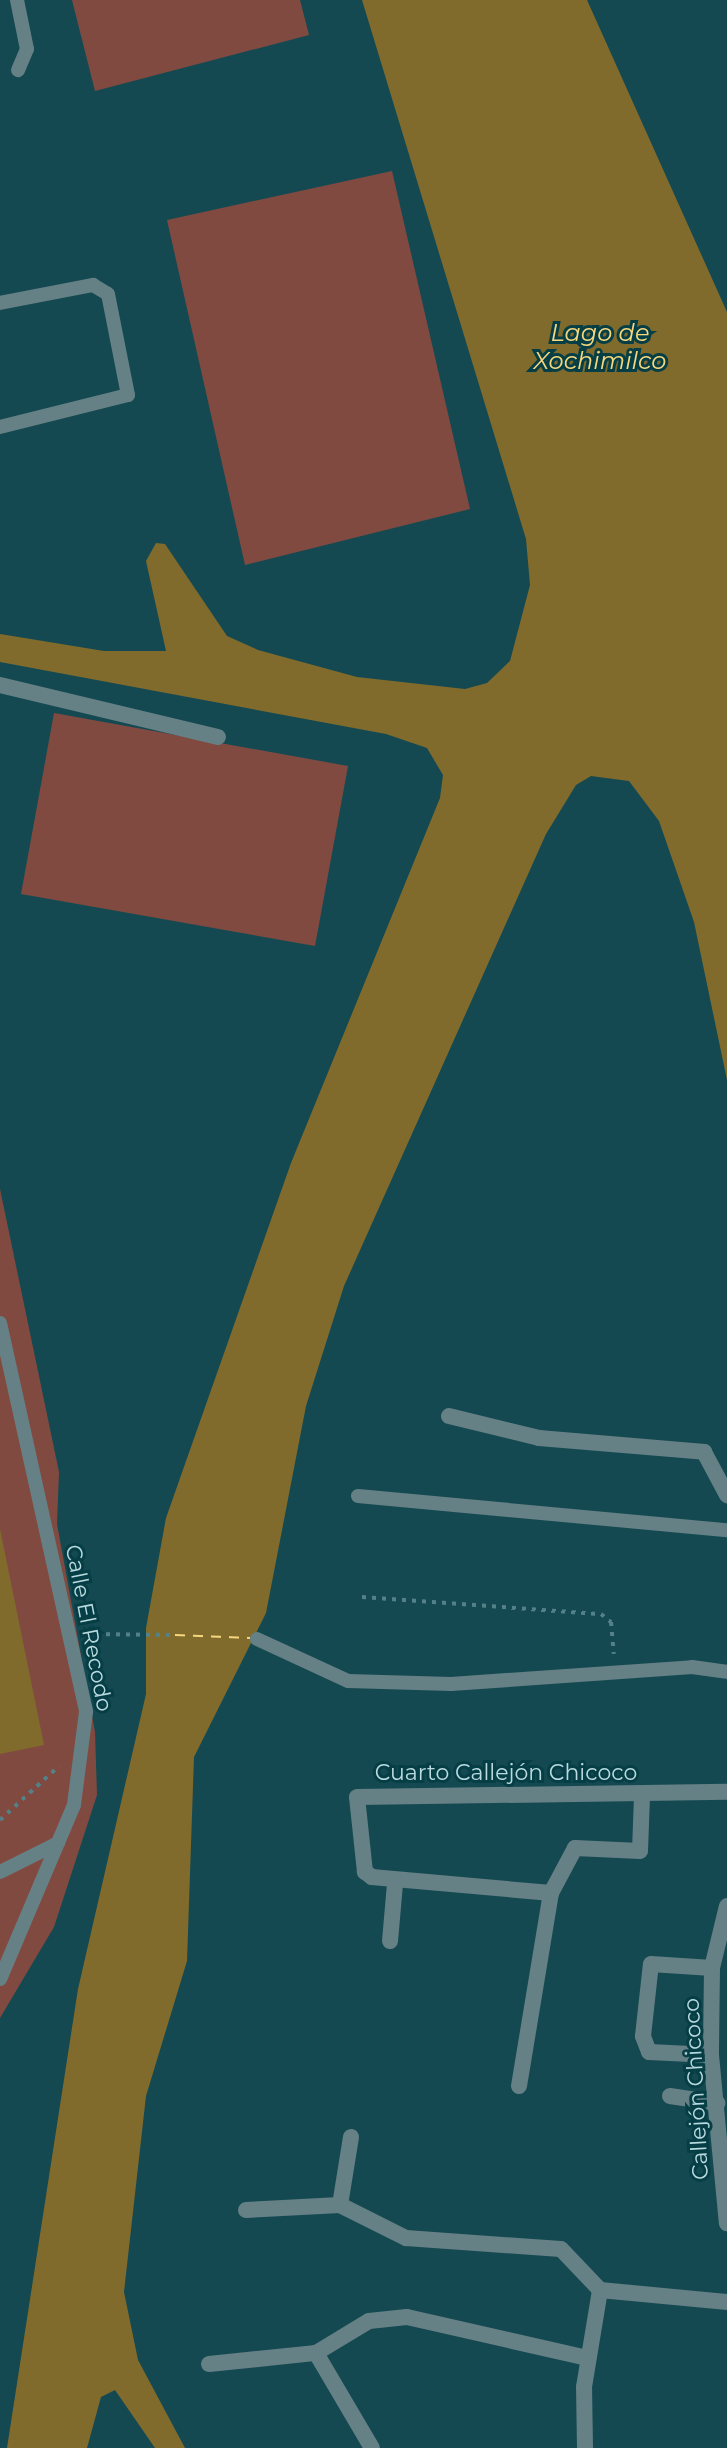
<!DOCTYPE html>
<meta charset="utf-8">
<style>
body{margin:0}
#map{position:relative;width:727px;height:2448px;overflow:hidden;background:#154951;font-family:Montserrat,sans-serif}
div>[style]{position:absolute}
.green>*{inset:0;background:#814a41}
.water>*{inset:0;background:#806b2d}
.ferry>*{height:2px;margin-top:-1px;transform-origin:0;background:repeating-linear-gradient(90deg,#f7d77e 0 10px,transparent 0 18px)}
.path>*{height:4px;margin-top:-2px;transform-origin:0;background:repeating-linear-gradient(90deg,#548088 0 4px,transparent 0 10px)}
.lane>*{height:14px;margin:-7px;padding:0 7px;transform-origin:7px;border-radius:7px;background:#668186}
.street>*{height:16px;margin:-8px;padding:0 8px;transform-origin:8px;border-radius:8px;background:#668186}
span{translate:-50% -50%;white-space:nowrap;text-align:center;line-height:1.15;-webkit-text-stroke:6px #063e46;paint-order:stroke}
.street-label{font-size:22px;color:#badae0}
.water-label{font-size:24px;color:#f7d77e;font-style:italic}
</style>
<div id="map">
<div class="green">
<div style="clip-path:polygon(72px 0,300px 0,309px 35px,95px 91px)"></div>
<div style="clip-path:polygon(392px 171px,470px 509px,245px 565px,167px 220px)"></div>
<div style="clip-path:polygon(54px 713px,348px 766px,315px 946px,21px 894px)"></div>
<div style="clip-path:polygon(0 1189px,59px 1472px,57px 1524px,95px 1732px,97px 1795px,54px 1927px,0 2018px)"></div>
</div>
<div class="water">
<div style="clip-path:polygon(362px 0,587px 0,727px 312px,727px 1080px,694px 922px,659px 821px,629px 781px,591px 776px,576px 785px,546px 834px,344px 1286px,306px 1406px,266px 1613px,194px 1757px,187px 1961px,146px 2096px,124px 2292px,138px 2360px,185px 2448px,155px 2448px,115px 2390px,101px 2397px,87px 2448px,7px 2448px,78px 1989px,146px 1694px,146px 1628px,166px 1518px,291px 1163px,440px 798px,443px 775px,427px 748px,386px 734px,0 662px,0 634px,104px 651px,166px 651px,146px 561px,156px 543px,165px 544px,227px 636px,258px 650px,357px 677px,465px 689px,487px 683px,510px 661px,530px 585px,526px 539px)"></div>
<div style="clip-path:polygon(0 1529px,44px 1745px,0 1754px)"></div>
</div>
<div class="ferry">
<div style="left:175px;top:1635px;width:75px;rotate:2.3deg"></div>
</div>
<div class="path">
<div style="left:362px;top:1597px;width:240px;rotate:4.1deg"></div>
<div style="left:601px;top:1614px;width:13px;rotate:39deg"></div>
<div style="left:611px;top:1622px;width:32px;rotate:85deg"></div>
<div style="left:86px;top:1634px;width:89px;rotate:0.6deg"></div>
<div style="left:0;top:1820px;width:80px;rotate:-42.5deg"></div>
</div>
<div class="lane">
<div style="left:17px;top:0;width:50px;rotate:78.5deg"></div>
<div style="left:27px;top:49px;width:23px;rotate:113deg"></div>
<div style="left:0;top:303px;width:95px;rotate:-11deg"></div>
<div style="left:93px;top:285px;width:17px;rotate:31deg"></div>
<div style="left:108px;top:294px;width:103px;rotate:78.8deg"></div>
<div style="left:128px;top:395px;width:132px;rotate:166deg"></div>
<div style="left:0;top:1323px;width:398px;rotate:77.5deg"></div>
<div style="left:86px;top:1712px;width:94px;rotate:97.4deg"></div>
<div style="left:74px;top:1805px;width:189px;rotate:113deg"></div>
<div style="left:358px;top:1496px;width:371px;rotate:5.3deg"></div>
<div style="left:257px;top:1639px;width:100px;rotate:24.8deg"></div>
<div style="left:348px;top:1681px;width:103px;rotate:1.7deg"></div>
<div style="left:451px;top:1684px;width:242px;rotate:-4deg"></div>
<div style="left:692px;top:1667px;width:35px;rotate:8deg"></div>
<div style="left:0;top:1872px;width:65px;rotate:-26.6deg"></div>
</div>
<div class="street">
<div style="left:0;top:685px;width:224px;rotate:13.4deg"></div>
<div style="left:449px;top:1416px;width:93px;rotate:13.7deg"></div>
<div style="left:539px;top:1438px;width:166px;rotate:4.8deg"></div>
<div style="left:704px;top:1452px;width:49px;rotate:61.9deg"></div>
<div style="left:551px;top:1893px;width:180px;rotate:-174.9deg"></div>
<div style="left:372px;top:1877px;width:9px;rotate:-144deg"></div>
<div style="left:365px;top:1872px;width:75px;rotate:-96.1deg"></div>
<div style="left:357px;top:1797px;width:370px;rotate:-0.8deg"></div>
<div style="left:727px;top:1906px;width:64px;rotate:103.6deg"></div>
<div style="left:712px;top:1968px;width:87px;rotate:90.7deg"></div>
<div style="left:711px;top:2055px;width:169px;rotate:84.6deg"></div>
<div style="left:390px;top:1941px;width:57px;rotate:-85deg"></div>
<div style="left:711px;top:2055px;width:62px;rotate:-177.2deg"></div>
<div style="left:649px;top:2052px;width:17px;rotate:-111deg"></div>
<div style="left:643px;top:2036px;width:72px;rotate:-83.7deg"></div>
<div style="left:651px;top:1964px;width:61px;rotate:3.8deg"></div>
<div style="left:519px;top:2086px;width:196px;rotate:-80.6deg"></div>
<div style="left:551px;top:1893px;width:51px;rotate:-61.9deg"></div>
<div style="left:575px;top:1848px;width:65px;rotate:2.6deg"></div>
<div style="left:640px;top:1851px;width:54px;rotate:-87.9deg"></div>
<div style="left:670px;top:2096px;width:48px;rotate:8.5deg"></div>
<div style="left:340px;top:2205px;width:74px;rotate:26.6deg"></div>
<div style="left:406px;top:2238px;width:155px;rotate:4.1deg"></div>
<div style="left:561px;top:2249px;width:57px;rotate:46.4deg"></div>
<div style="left:340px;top:2205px;width:69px;rotate:-80.8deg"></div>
<div style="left:246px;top:2210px;width:94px;rotate:-3deg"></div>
<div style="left:600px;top:2290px;width:128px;rotate:5.4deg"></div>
<div style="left:316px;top:2353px;width:62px;rotate:-31.1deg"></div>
<div style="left:369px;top:2321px;width:38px;rotate:-6deg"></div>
<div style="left:407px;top:2317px;width:186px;rotate:12.8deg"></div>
<div style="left:316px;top:2353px;width:110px;rotate:59.5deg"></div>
<div style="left:209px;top:2364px;width:108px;rotate:-5.9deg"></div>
<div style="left:585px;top:2448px;width:61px;rotate:-90.9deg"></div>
<div style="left:584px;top:2387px;width:98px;rotate:-80.6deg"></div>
</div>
<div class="street-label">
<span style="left:89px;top:1628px;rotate:79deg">Calle El Recodo</span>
<span style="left:506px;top:1773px">Cuarto Callejón Chicoco</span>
<span style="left:696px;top:2089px;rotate:-93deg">Callejón Chicoco</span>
</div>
<div class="water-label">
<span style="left:600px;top:347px">Lago de<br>Xochimilco</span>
</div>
</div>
